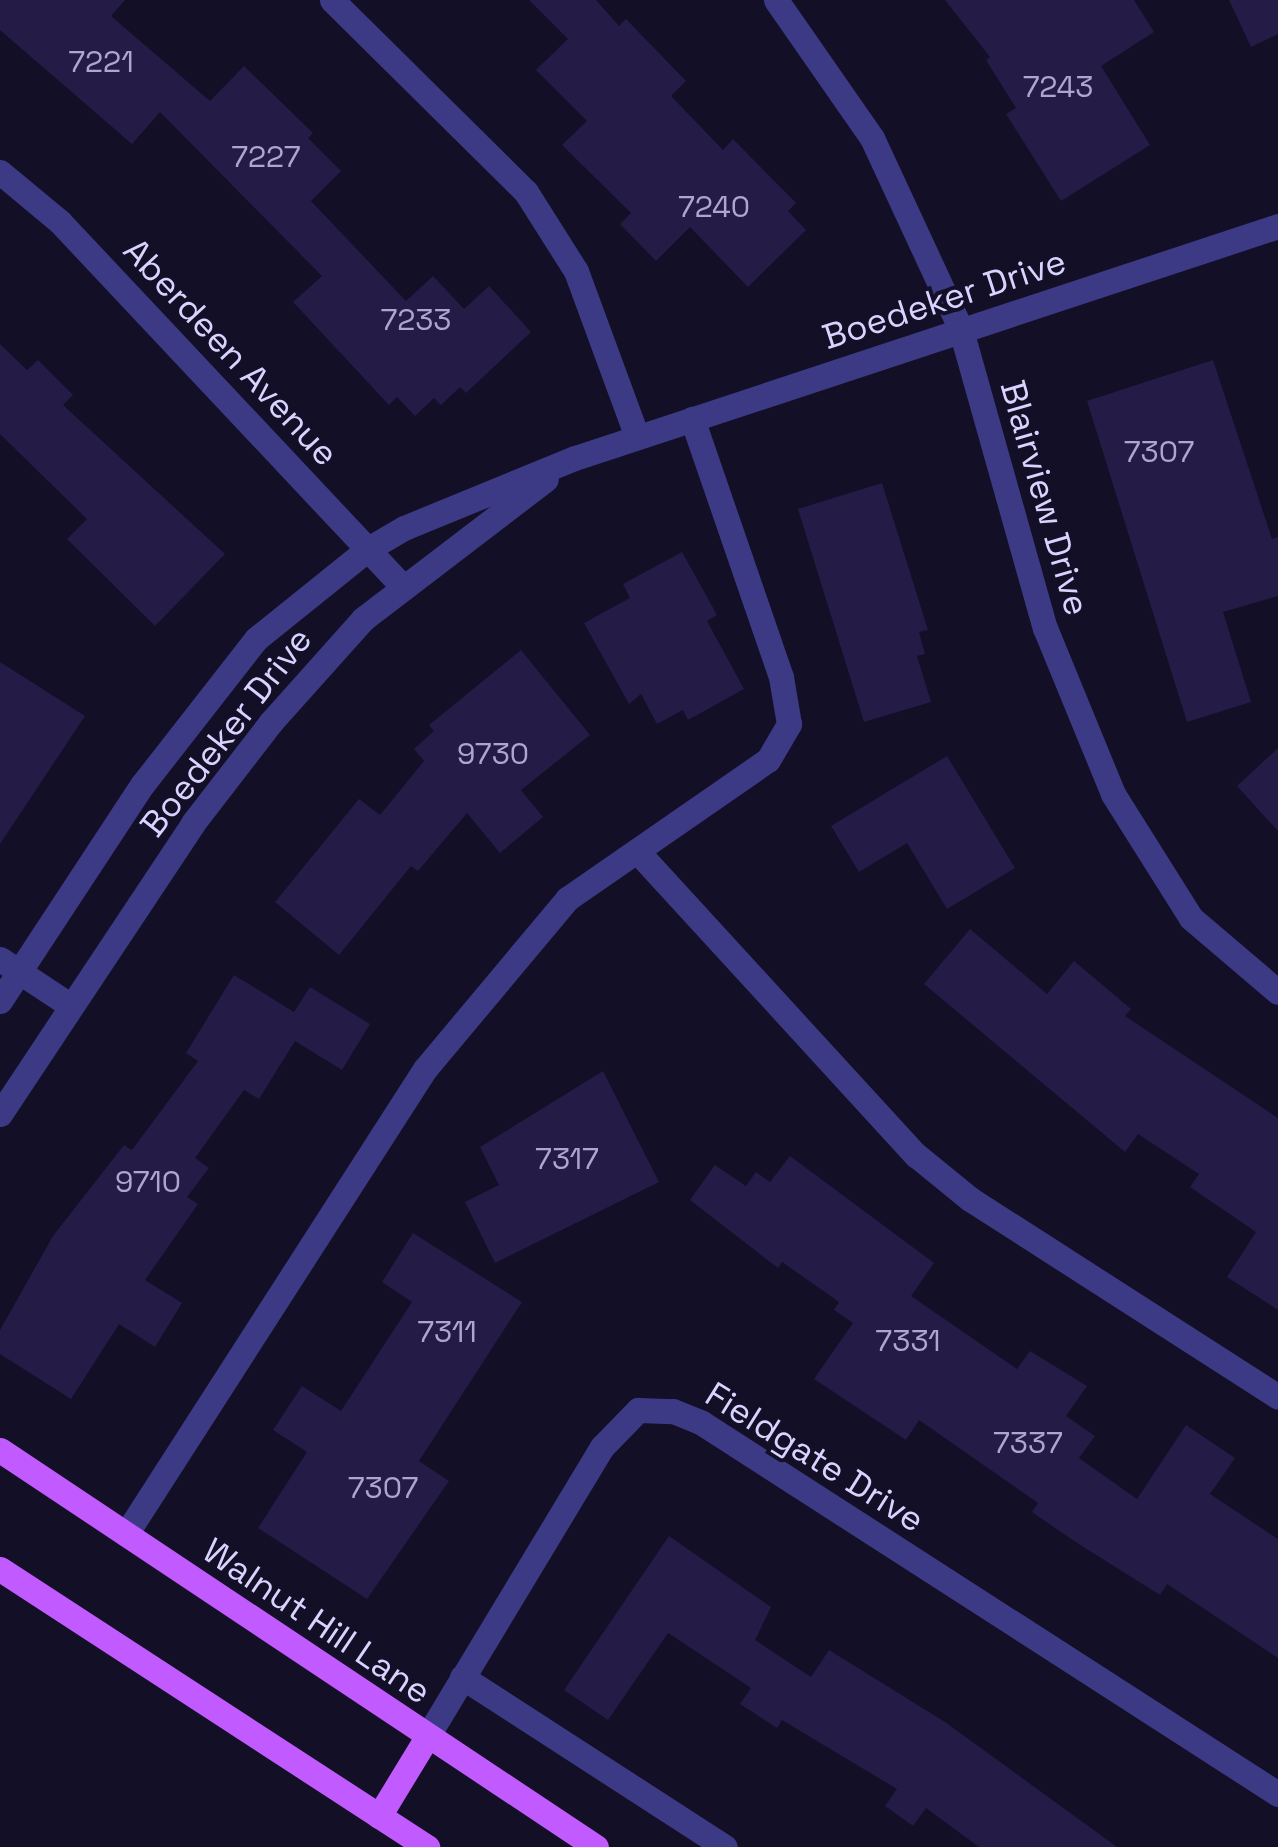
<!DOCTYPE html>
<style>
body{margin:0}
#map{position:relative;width:1278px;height:1847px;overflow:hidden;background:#130f26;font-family:"Space Grotesk",sans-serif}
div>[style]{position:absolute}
.building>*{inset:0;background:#241b47}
.minor>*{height:25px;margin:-12.5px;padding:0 12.5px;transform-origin:12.5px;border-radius:12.5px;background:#3d3a85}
.major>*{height:25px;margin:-12.5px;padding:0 12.5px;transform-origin:12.5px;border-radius:12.5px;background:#c25bff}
span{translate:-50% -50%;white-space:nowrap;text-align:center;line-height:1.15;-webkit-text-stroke:8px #130f26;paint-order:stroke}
.number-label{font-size:30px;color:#aca6d1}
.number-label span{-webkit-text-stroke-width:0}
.street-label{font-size:35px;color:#d9d4ff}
</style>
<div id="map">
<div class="building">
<div style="clip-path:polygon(0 0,125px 0,111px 16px,210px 101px,244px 66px,313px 133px,308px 138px,341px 171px,311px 201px,406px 301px,433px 276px,464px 309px,489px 286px,531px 332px,466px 393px,460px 387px,441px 405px,434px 398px,415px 416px,397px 397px,389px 405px,293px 302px,322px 276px,160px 112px,132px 144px,0 30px)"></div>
<div style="clip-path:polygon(529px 0,596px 0,619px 26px,626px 19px,686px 81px,671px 96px,723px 150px,733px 139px,796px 203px,788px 211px,806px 230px,748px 287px,690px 227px,656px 261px,620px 224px,631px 213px,562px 145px,587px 121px,536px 70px,568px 39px)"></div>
<div style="clip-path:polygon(945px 0,1134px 0,1154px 32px,1101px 66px,1150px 145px,1061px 201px,1006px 114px,1016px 108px,986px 60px,990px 57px)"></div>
<div style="clip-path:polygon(1229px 0,1278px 0,1278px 34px,1251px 47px)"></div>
<div style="clip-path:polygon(0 344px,27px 370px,38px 360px,73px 395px,63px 405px,225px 554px,155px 626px,67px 539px,87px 519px,0 434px)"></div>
<div style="clip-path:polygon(1213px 360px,1272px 539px,1278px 537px,1278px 596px,1223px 612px,1251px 702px,1187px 722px,1087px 401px)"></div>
<div style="clip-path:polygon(882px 483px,928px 630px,919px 632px,925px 654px,917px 656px,931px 702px,864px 722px,798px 509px)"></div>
<div style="clip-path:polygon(682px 552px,717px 615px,707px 621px,744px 689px,688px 720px,683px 710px,657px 724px,641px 694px,629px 704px,584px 623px,630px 598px,623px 584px)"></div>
<div style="clip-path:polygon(521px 650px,590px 735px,521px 790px,543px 817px,500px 853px,467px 813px,418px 871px,411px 866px,339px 955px,275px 902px,359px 799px,380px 815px,424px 761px,414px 749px,434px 731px,429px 725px)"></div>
<div style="clip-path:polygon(0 662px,85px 716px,0 844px)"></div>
<div style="clip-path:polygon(1278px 748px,1278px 831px,1237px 786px)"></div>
<div style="clip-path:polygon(947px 756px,1015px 868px,947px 909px,907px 843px,859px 872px,831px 826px)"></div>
<div style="clip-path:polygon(970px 929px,1047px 994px,1074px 961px,1131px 1009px,1125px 1016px,1278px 1118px,1278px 1310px,1227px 1277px,1256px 1232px,1190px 1187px,1199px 1174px,1138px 1134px,1125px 1152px,924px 984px)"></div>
<div style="clip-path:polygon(234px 975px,294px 1012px,310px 987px,370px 1024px,342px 1070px,295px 1041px,259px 1099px,244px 1090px,195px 1158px,209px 1168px,187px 1197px,198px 1204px,145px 1280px,182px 1303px,155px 1347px,119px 1324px,71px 1399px,0 1354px,0 1330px,53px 1236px,124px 1145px,132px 1150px,198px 1061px,186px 1053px)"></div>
<div style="clip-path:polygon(603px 1071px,659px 1182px,495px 1263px,465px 1202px,499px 1185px,480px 1147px)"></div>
<div style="clip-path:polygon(790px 1156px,934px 1263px,911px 1296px,1017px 1369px,1030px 1351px,1087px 1386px,1066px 1416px,1095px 1436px,1079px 1458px,1137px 1499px,1186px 1425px,1235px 1458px,1210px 1494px,1278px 1539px,1278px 1658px,1167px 1584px,1160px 1595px,1074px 1541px,1032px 1512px,1038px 1503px,919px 1420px,906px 1440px,814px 1379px,853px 1323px,834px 1310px,839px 1302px,782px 1262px,778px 1268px,690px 1200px,715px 1165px,746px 1186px,756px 1172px,770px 1182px)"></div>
<div style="clip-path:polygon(413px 1233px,522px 1302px,419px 1461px,449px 1481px,367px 1599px,258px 1528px,307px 1452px,273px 1430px,302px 1386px,341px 1411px,412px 1302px,382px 1282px)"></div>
<div style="clip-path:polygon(669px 1536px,771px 1607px,755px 1640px,811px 1677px,829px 1650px,945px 1722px,1117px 1847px,979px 1847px,926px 1808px,913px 1826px,885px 1806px,897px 1789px,782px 1720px,777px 1728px,740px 1704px,751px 1688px,668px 1633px,608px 1720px,564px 1690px)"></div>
</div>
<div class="minor">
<div style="left:332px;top:0;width:273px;rotate:44.7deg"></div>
<div style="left:526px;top:192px;width:93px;rotate:57.7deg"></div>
<div style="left:576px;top:271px;width:177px;rotate:69.8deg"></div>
<div style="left:776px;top:0;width:168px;rotate:55.2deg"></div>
<div style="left:872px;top:138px;width:212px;rotate:65.1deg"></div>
<div style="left:961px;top:330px;width:310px;rotate:74.3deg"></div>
<div style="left:1045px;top:628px;width:179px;rotate:67.7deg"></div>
<div style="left:1113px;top:794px;width:146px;rotate:57.8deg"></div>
<div style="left:1191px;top:918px;width:114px;rotate:40.4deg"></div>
<div style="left:0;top:172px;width:78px;rotate:39.8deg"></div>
<div style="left:60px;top:222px;width:502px;rotate:46.77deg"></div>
<div style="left:637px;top:851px;width:413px;rotate:47.5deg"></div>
<div style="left:916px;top:1155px;width:70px;rotate:39.2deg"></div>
<div style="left:970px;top:1199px;width:366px;rotate:32.7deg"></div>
<div style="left:0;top:959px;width:85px;rotate:33.5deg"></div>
<div style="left:0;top:1001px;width:258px;rotate:-56.7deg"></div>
<div style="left:142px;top:785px;width:185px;rotate:-52deg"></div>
<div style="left:256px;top:639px;width:144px;rotate:-38.8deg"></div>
<div style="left:368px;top:549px;width:42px;rotate:-30.3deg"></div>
<div style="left:404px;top:528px;width:185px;rotate:-22.3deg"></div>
<div style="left:575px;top:458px;width:740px;rotate:-18.26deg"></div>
<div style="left:0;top:1114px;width:349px;rotate:-56.4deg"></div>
<div style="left:193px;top:823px;width:128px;rotate:-52.3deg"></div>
<div style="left:271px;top:722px;width:138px;rotate:-48.2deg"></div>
<div style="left:363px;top:619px;width:230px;rotate:-37.4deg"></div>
<div style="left:126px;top:1534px;width:553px;rotate:-57.26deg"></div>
<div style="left:425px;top:1069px;width:222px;rotate:-50.1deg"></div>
<div style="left:567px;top:899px;width:244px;rotate:-34.7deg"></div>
<div style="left:768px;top:760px;width:42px;rotate:-59.7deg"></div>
<div style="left:789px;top:724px;width:48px;rotate:-99.7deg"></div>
<div style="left:781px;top:677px;width:273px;rotate:-109deg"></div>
<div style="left:462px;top:1677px;width:313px;rotate:32.9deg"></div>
<div style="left:427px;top:1737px;width:339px;rotate:-58.9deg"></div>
<div style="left:602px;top:1447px;width:52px;rotate:-45.8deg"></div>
<div style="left:638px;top:1410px;width:35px;rotate:2deg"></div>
<div style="left:673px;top:1411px;width:31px;rotate:22deg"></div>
<div style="left:702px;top:1423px;width:685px;rotate:32.79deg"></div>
</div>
<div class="major">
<div style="left:0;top:1450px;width:716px;rotate:33.67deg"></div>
<div style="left:0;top:1569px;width:510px;rotate:33.07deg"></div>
<div style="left:379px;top:1816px;width:92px;rotate:-58.7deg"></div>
</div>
<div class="number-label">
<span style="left:101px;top:62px">7221</span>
<span style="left:1058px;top:87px">7243</span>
<span style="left:266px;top:157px">7227</span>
<span style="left:714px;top:207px">7240</span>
<span style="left:416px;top:320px">7233</span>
<span style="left:1159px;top:452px">7307</span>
<span style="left:493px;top:754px">9730</span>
<span style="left:567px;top:1159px">7317</span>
<span style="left:148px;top:1182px">9710</span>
<span style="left:447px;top:1332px">7311</span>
<span style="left:908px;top:1341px">7331</span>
<span style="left:1028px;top:1443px">7337</span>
<span style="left:383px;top:1488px">7307</span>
</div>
<div class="street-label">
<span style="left:944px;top:299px;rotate:-18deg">Boedeker Drive</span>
<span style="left:231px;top:352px;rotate:47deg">Aberdeen Avenue</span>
<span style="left:1045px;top:498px;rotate:74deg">Blairview Drive</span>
<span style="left:226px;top:732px;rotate:-52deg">Boedeker Drive</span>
<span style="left:815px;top:1457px;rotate:32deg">Fieldgate Drive</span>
<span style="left:317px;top:1621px;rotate:34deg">Walnut Hill Lane</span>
</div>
</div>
